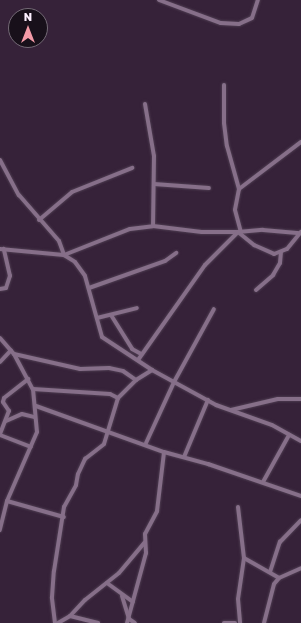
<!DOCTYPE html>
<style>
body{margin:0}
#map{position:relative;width:301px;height:623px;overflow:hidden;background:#362239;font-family:"Golos Text",sans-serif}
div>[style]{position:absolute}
.roads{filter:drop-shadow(0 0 1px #4e3d51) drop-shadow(0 0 1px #4e3d51)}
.street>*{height:4px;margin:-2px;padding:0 2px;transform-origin:2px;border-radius:2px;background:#866f89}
span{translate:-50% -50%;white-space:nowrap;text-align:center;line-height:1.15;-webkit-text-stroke:4px #18101a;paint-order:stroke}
.north{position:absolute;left:8px;top:8px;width:40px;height:40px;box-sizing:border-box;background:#18101a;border:1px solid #746a76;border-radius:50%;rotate:0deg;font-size:11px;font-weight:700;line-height:16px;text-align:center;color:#fdf0ff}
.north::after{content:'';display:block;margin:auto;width:14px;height:18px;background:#f39aa7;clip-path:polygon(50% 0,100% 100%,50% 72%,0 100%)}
</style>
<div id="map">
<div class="roads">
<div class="street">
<div style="left:159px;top:0;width:66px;rotate:20.4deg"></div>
<div style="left:221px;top:23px;width:18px;rotate:3deg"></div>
<div style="left:239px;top:24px;width:14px;rotate:-25deg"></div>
<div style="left:252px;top:18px;width:19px;rotate:-72deg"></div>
<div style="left:224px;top:85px;width:38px;rotate:90deg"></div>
<div style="left:224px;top:123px;width:23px;rotate:83deg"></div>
<div style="left:227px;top:146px;width:45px;rotate:74.4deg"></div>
<div style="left:239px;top:189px;width:21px;rotate:101deg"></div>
<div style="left:235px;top:210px;width:23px;rotate:75deg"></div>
<div style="left:145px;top:104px;width:53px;rotate:80.2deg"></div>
<div style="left:154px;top:156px;width:70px;rotate:90.8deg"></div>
<div style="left:0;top:160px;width:40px;rotate:62deg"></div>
<div style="left:19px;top:195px;width:61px;rotate:49deg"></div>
<div style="left:59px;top:241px;width:15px;rotate:70deg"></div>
<div style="left:64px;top:255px;width:13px;rotate:32deg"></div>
<div style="left:75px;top:262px;width:17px;rotate:54deg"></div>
<div style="left:85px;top:276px;width:63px;rotate:74.4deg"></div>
<div style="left:102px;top:337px;width:60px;rotate:33.4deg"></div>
<div style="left:152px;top:370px;width:73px;rotate:28.7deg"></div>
<div style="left:216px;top:405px;width:59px;rotate:19.7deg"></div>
<div style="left:272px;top:425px;width:33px;rotate:29deg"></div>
<div style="left:154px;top:184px;width:55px;rotate:4.2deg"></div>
<div style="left:239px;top:189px;width:78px;rotate:-37.2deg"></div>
<div style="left:39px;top:220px;width:43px;rotate:-40.3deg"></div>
<div style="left:72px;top:192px;width:65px;rotate:-21.8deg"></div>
<div style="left:0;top:249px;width:64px;rotate:5.4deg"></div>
<div style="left:64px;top:255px;width:71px;rotate:-21.5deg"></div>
<div style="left:130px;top:229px;width:23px;rotate:-7deg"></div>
<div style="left:153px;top:226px;width:49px;rotate:7deg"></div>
<div style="left:202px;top:232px;width:36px"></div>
<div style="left:238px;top:232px;width:21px;rotate:39deg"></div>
<div style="left:254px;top:245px;width:22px;rotate:24deg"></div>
<div style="left:274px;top:254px;width:14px;rotate:-21deg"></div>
<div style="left:287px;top:249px;width:22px;rotate:-51deg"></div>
<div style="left:89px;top:288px;width:81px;rotate:-19.6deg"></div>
<div style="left:165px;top:261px;width:14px;rotate:-36deg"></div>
<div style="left:0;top:289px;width:6px;rotate:-9deg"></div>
<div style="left:6px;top:288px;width:13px;rotate:-72deg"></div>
<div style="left:10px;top:276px;width:28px;rotate:-103deg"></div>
<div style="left:256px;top:290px;width:23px;rotate:-41deg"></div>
<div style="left:273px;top:275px;width:14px;rotate:-60deg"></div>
<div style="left:280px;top:263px;width:11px;rotate:-85deg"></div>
<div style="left:111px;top:315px;width:40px;rotate:58deg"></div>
<div style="left:132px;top:349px;width:10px;rotate:29deg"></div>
<div style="left:97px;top:318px;width:41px;rotate:-14deg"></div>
<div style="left:0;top:338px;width:21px;rotate:49deg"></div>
<div style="left:14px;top:354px;width:40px;rotate:62deg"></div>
<div style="left:33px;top:389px;width:43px;rotate:84.7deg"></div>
<div style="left:37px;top:432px;width:75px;rotate:113.5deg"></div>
<div style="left:7px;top:501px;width:30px;rotate:104deg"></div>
<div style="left:14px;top:354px;width:68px;rotate:12.8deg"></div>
<div style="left:80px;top:369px;width:29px;rotate:-2deg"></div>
<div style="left:109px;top:368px;width:14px;rotate:12deg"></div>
<div style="left:123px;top:371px;width:16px;rotate:35deg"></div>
<div style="left:138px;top:360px;width:116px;rotate:-54.8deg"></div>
<div style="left:205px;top:265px;width:47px;rotate:-45deg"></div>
<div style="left:238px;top:232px;width:25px;rotate:-5deg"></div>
<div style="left:263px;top:230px;width:37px;rotate:5deg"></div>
<div style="left:0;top:362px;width:16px;rotate:-47deg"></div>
<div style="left:33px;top:389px;width:77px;rotate:3.7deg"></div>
<div style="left:110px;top:394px;width:9px;rotate:27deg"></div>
<div style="left:36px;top:406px;width:136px;rotate:19.8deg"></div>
<div style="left:164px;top:452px;width:46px;rotate:15.3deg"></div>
<div style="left:208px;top:464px;width:98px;rotate:19deg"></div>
<div style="left:231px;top:410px;width:48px;rotate:-13.2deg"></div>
<div style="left:278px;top:399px;width:23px"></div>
<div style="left:6px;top:421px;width:17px;rotate:-24deg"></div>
<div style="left:22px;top:414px;width:12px;rotate:14deg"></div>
<div style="left:0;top:434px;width:25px;rotate:-69deg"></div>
<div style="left:9px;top:411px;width:11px;rotate:-124deg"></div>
<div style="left:3px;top:402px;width:4px;rotate:-76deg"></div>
<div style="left:4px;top:398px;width:31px;rotate:-38deg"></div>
<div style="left:0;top:435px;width:33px;rotate:21deg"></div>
<div style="left:146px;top:443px;width:67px;rotate:-65.3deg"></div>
<div style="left:174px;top:382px;width:83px;rotate:-61.3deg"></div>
<div style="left:184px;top:457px;width:62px;rotate:-67.2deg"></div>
<div style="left:263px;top:482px;width:54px;rotate:-61deg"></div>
<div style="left:7px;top:501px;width:59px;rotate:15.7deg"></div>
<div style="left:238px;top:507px;width:51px;rotate:83.3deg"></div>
<div style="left:244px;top:558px;width:41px;rotate:98.3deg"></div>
<div style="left:238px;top:599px;width:24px;rotate:85deg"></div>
<div style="left:244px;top:558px;width:40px;rotate:29.7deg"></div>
<div style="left:270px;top:572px;width:32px;rotate:-72deg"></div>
<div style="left:280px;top:542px;width:30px;rotate:-46deg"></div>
<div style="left:107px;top:583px;width:32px;rotate:36deg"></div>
<div style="left:122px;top:596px;width:24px;rotate:73deg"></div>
<div style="left:129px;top:619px;width:7px;rotate:34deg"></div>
<div style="left:70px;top:616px;width:29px;rotate:14deg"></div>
<div style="left:55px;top:623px;width:26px;rotate:-97deg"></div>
<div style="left:52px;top:597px;width:26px;rotate:-86deg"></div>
<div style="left:54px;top:571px;width:65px;rotate:-81.1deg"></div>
<div style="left:64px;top:507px;width:25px;rotate:-61deg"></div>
<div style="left:76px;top:485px;width:11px;rotate:-80deg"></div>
<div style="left:78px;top:474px;width:17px;rotate:-65deg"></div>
<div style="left:85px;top:459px;width:24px;rotate:-38deg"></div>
<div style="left:104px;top:444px;width:48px;rotate:-73.1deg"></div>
<div style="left:118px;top:398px;width:25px;rotate:-45deg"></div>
<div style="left:136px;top:380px;width:19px;rotate:-32deg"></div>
<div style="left:58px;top:623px;width:14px;rotate:-30deg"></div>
<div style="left:70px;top:616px;width:22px;rotate:-47deg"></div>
<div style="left:85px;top:600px;width:43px;rotate:-38.5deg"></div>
<div style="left:119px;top:573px;width:40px;rotate:-50deg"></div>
<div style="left:127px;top:623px;width:73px;rotate:-74.8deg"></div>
<div style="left:146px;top:553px;width:19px;rotate:-93deg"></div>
<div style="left:145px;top:534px;width:26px;rotate:-62deg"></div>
<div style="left:157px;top:511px;width:59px;rotate:-83.2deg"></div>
<div style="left:224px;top:623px;width:11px"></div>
<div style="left:264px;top:623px;width:40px;rotate:-75.6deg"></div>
<div style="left:274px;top:584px;width:8px;rotate:-50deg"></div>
<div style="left:279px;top:578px;width:24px;rotate:-24deg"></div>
</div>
</div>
<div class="north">N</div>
</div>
